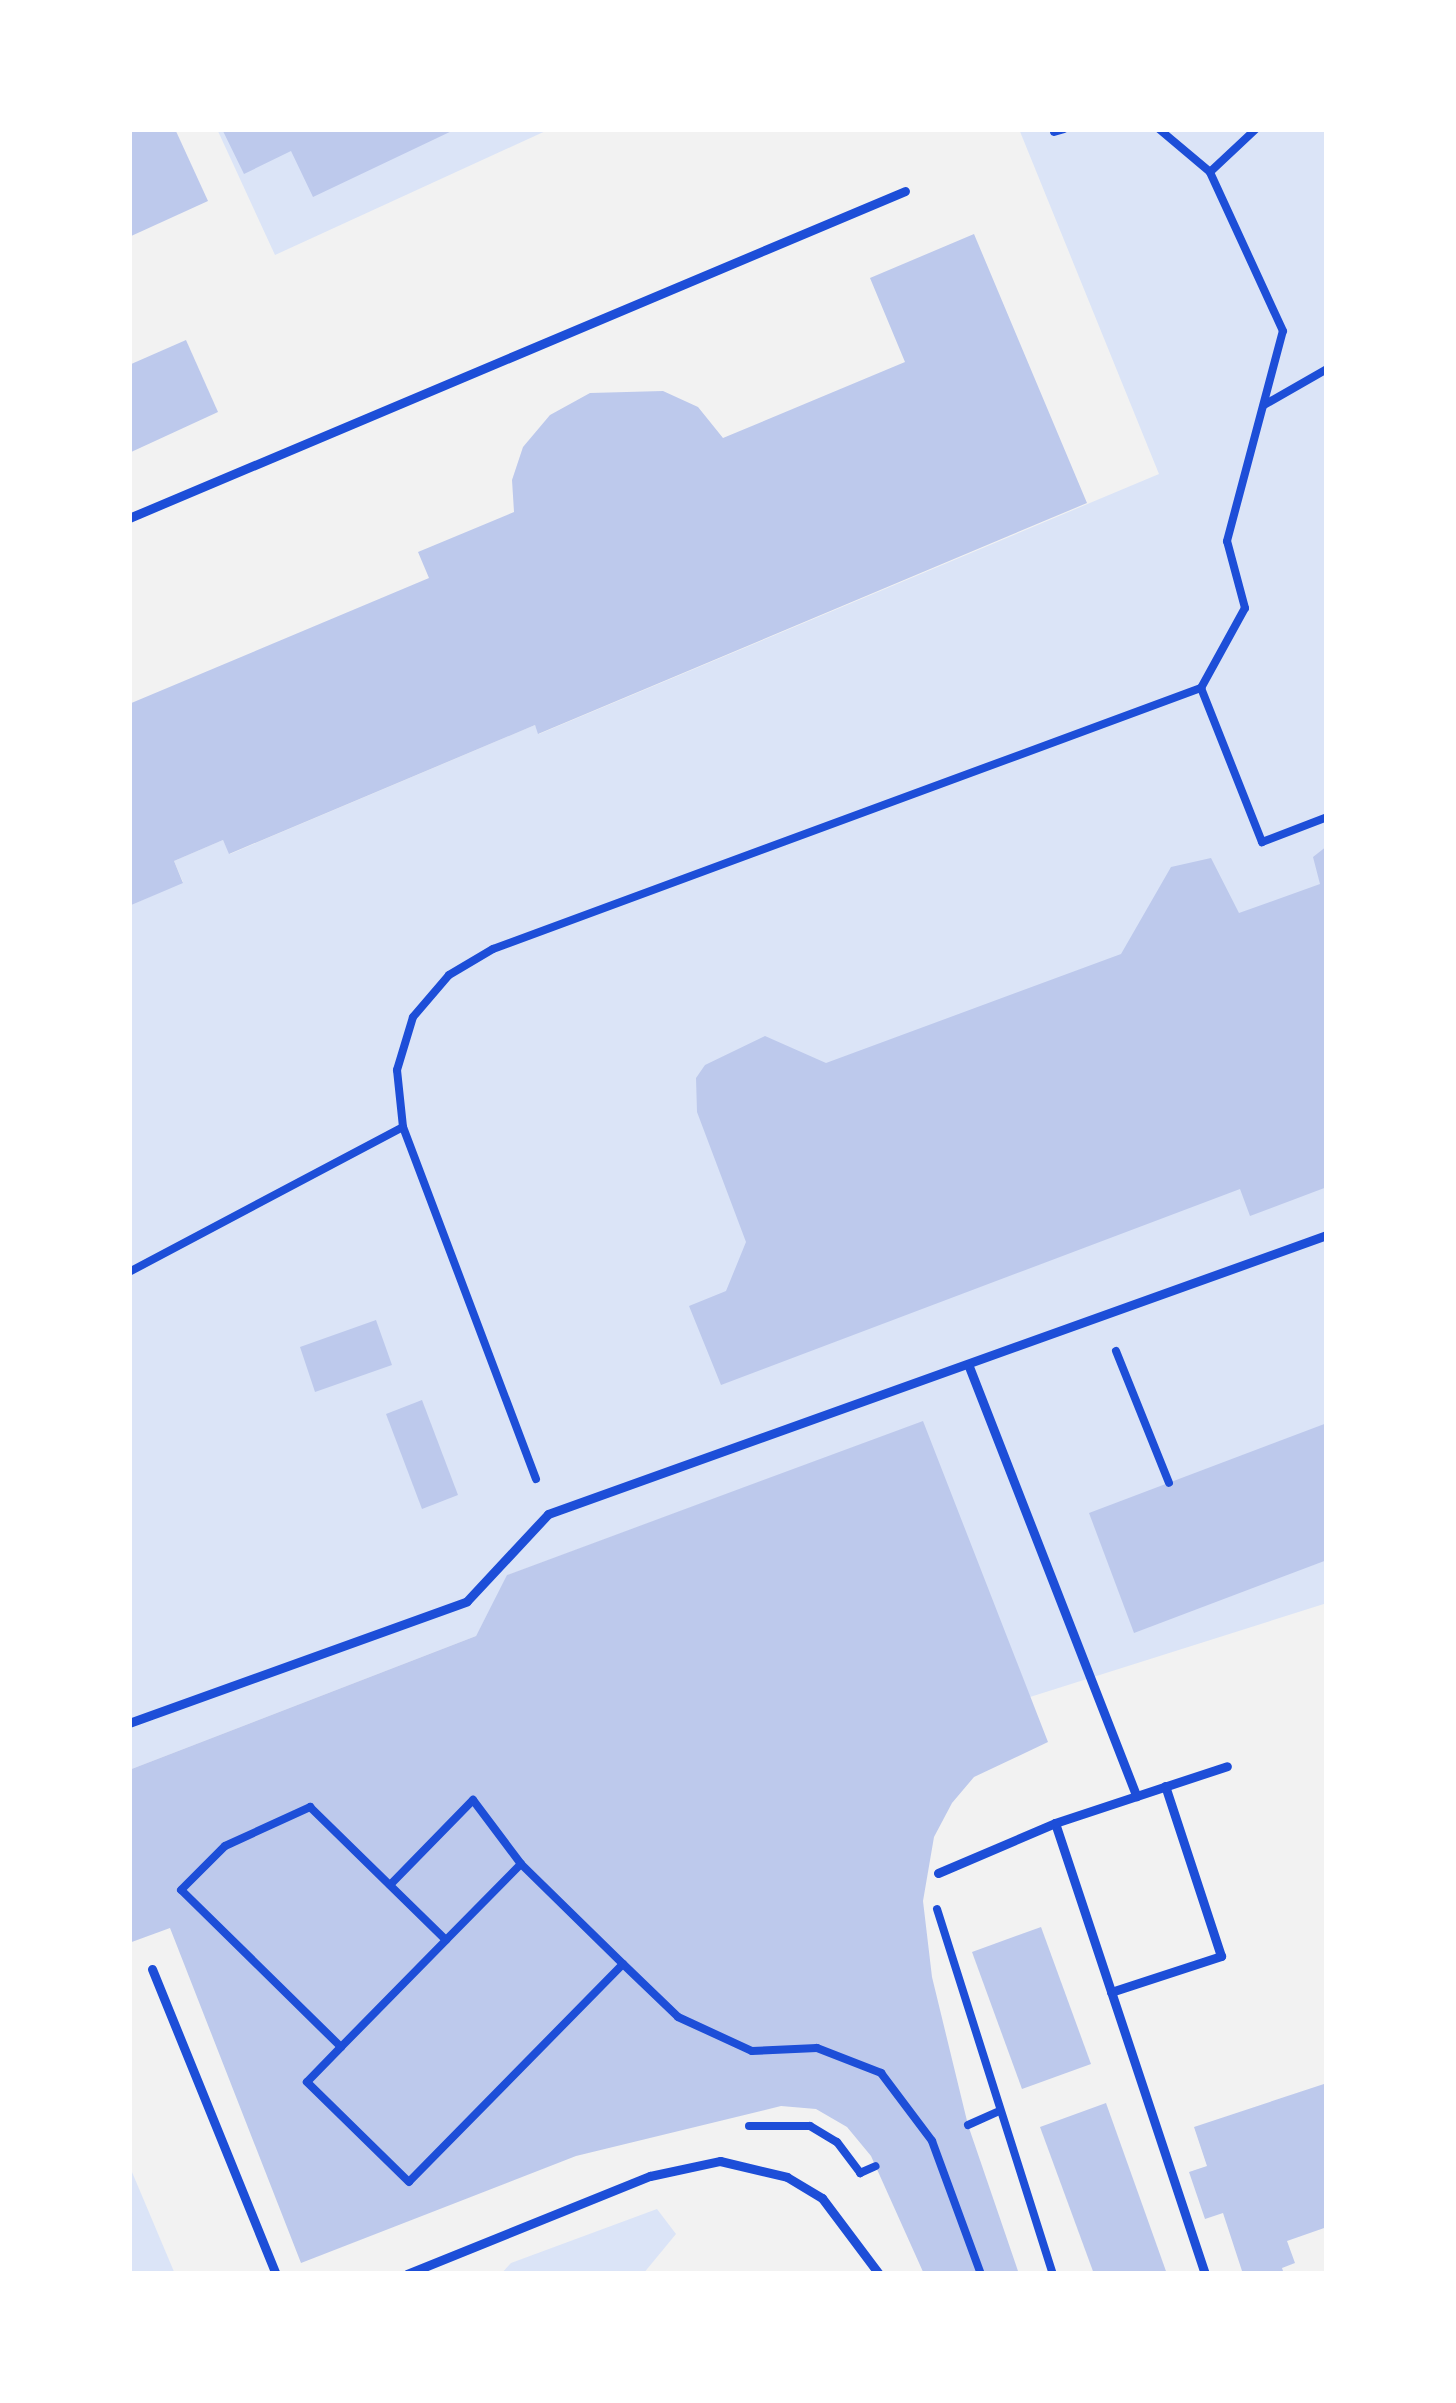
<!DOCTYPE html>
<style>
body{margin:0}
#map{position:relative;width:1456px;height:2403px;overflow:hidden;background:#f2f2f2;font-family:"Fira Sans",sans-serif}
div>[style]{position:absolute}
.green>*{inset:0;background:#dbe4f7}
.building>*{inset:0;background:#bdc9ec}
.path>*{height:8px;margin:-4px;padding:0 4px;transform-origin:4px;border-radius:4px;background:#1d4ed8}
.service>*{height:9px;margin:-4.5px;padding:0 4.5px;transform-origin:4.5px;border-radius:4.5px;background:#1d4ed8}
span{translate:-50% -50%;white-space:nowrap;text-align:center;line-height:1.15;-webkit-text-stroke:12px #fff;paint-order:stroke}
.frame{position:absolute;inset:0;border:132px solid #fff;pointer-events:none}
</style>
<div id="map">
<div class="green">
<div style="clip-path:polygon(217px 129px,550px 129px,275px 255px)"></div>
<div style="clip-path:polygon(1019px 129px,1327px 129px,1327px 1603px,1030px 1697px,922px 1422px,508px 1575px,476px 1636px,129px 1770px,129px 906px,183px 882px,174px 861px,223px 840px,230px 854px,535px 725px,539px 734px,1159px 474px)"></div>
<div style="clip-path:polygon(129px 2165px,175px 2274px,129px 2274px)"></div>
<div style="clip-path:polygon(657px 2209px,676px 2234px,643px 2274px,501px 2274px,511px 2263px)"></div>
</div>
<div class="building">
<div style="clip-path:polygon(129px 129px,175px 129px,208px 201px,129px 237px)"></div>
<div style="clip-path:polygon(222px 129px,456px 129px,313px 197px,291px 151px,244px 174px)"></div>
<div style="clip-path:polygon(974px 234px,1087px 503px,538px 734px,535px 725px,229px 854px,223px 840px,174px 861px,183px 883px,129px 906px,129px 704px,429px 578px,418px 552px,514px 512px,512px 480px,523px 447px,550px 415px,590px 393px,663px 391px,698px 407px,723px 438px,905px 362px,870px 278px)"></div>
<div style="clip-path:polygon(186px 340px,218px 412px,129px 453px,129px 365px)"></div>
<div style="clip-path:polygon(1327px 846px,1327px 1187px,1250px 1216px,1240px 1189px,721px 1385px,689px 1306px,726px 1291px,746px 1242px,697px 1112px,696px 1078px,705px 1065px,765px 1036px,826px 1063px,1121px 954px,1171px 867px,1211px 858px,1239px 913px,1320px 884px,1313px 857px)"></div>
<div style="clip-path:polygon(376px 1320px,392px 1365px,315px 1392px,300px 1347px)"></div>
<div style="clip-path:polygon(422px 1400px,458px 1495px,422px 1509px,386px 1414px)"></div>
<div style="clip-path:polygon(923px 1421px,1048px 1742px,974px 1777px,952px 1803px,934px 1837px,923px 1901px,932px 1977px,968px 2125px,1019px 2274px,924px 2274px,871px 2156px,847px 2127px,816px 2109px,781px 2106px,576px 2156px,301px 2263px,170px 1928px,129px 1943px,129px 1770px,476px 1636px,507px 1575px)"></div>
<div style="clip-path:polygon(1327px 1423px,1327px 1560px,1134px 1633px,1089px 1513px)"></div>
<div style="clip-path:polygon(1041px 1927px,1091px 2064px,1022px 2089px,972px 1952px)"></div>
<div style="clip-path:polygon(1327px 2083px,1327px 2227px,1287px 2241px,1295px 2263px,1282px 2268px,1284px 2274px,1243px 2274px,1223px 2213px,1205px 2219px,1189px 2172px,1207px 2166px,1194px 2127px)"></div>
<div style="clip-path:polygon(1106px 2103px,1167px 2274px,1094px 2274px,1040px 2127px)"></div>
</div>
<div class="path">
<div style="left:1159px;top:129px;width:67px;rotate:40.1deg"></div>
<div style="left:1054px;top:132px;width:10px;rotate:-17deg"></div>
<div style="left:1264px;top:405px;width:73px;rotate:-29.7deg"></div>
<div style="left:1201px;top:688px;width:166px;rotate:68.4deg"></div>
<div style="left:1262px;top:842px;width:70px;rotate:-21deg"></div>
<div style="left:129px;top:1272px;width:310px;rotate:-27.9deg"></div>
<div style="left:1116px;top:1351px;width:142px;rotate:68.1deg"></div>
<div style="left:536px;top:1479px;width:376px;rotate:-110.7deg"></div>
<div style="left:403px;top:1127px;width:57px;rotate:-96deg"></div>
<div style="left:397px;top:1070px;width:55px;rotate:-73.2deg"></div>
<div style="left:413px;top:1017px;width:55px;rotate:-49.4deg"></div>
<div style="left:449px;top:975px;width:51px;rotate:-30.6deg"></div>
<div style="left:493px;top:949px;width:755px;rotate:-20.24deg"></div>
<div style="left:1201px;top:688px;width:91px;rotate:-61.2deg"></div>
<div style="left:1245px;top:608px;width:69px;rotate:-105deg"></div>
<div style="left:1227px;top:541px;width:217px;rotate:-75.1deg"></div>
<div style="left:1283px;top:331px;width:175px;rotate:-114.7deg"></div>
<div style="left:1210px;top:172px;width:63px;rotate:-43.1deg"></div>
<div style="left:390px;top:1885px;width:119px;rotate:-45.7deg"></div>
<div style="left:473px;top:1800px;width:80px;rotate:53.1deg"></div>
<div style="left:521px;top:1864px;width:143px;rotate:44.4deg"></div>
<div style="left:623px;top:1964px;width:305px;rotate:134.5deg"></div>
<div style="left:409px;top:2182px;width:143px;rotate:-135.6deg"></div>
<div style="left:307px;top:2082px;width:49px;rotate:-45.8deg"></div>
<div style="left:341px;top:2047px;width:224px;rotate:-135.5deg"></div>
<div style="left:181px;top:1890px;width:62px;rotate:-45deg"></div>
<div style="left:225px;top:1846px;width:94px;rotate:-24.6deg"></div>
<div style="left:310px;top:1807px;width:190px;rotate:44.4deg"></div>
<div style="left:446px;top:1940px;width:107px;rotate:-45.4deg"></div>
<div style="left:937px;top:1909px;width:383px;rotate:72.4deg"></div>
<div style="left:623px;top:1964px;width:76px;rotate:43.9deg"></div>
<div style="left:678px;top:2017px;width:81px;rotate:24.7deg"></div>
<div style="left:752px;top:2051px;width:65px;rotate:-2.6deg"></div>
<div style="left:817px;top:2048px;width:69px;rotate:21.3deg"></div>
<div style="left:881px;top:2073px;width:85px;rotate:53.1deg"></div>
<div style="left:932px;top:2141px;width:142px;rotate:69.8deg"></div>
<div style="left:341px;top:2047px;width:150px;rotate:-45.5deg"></div>
<div style="left:968px;top:2125px;width:34px;rotate:-24deg"></div>
<div style="left:749px;top:2126px;width:61px"></div>
<div style="left:810px;top:2126px;width:31px;rotate:31deg"></div>
<div style="left:837px;top:2142px;width:39px;rotate:53deg"></div>
<div style="left:860px;top:2173px;width:17px;rotate:-24deg"></div>
</div>
<div class="service">
<div style="left:129px;top:518px;width:842px;rotate:-22.85deg"></div>
<div style="left:968px;top:1364px;width:464px;rotate:68.7deg"></div>
<div style="left:129px;top:1723px;width:359px;rotate:-19.8deg"></div>
<div style="left:467px;top:1601px;width:119px;rotate:-47deg"></div>
<div style="left:548px;top:1514px;width:827px;rotate:-19.71deg"></div>
<div style="left:1055px;top:1823px;width:475px;rotate:71.6deg"></div>
<div style="left:938px;top:1873px;width:127px;rotate:-23.1deg"></div>
<div style="left:1055px;top:1823px;width:181px;rotate:-18.3deg"></div>
<div style="left:152px;top:1969px;width:329px;rotate:67.9deg"></div>
<div style="left:1111px;top:1992px;width:116px;rotate:-18.1deg"></div>
<div style="left:1221px;top:1956px;width:179px;rotate:-108.2deg"></div>
<div style="left:407px;top:2274px;width:262px;rotate:-22deg"></div>
<div style="left:650px;top:2176px;width:72px;rotate:-12.1deg"></div>
<div style="left:720px;top:2161px;width:69px;rotate:13.4deg"></div>
<div style="left:787px;top:2177px;width:41px;rotate:31deg"></div>
<div style="left:822px;top:2198px;width:95px;rotate:53.1deg"></div>
</div>
<div class="frame"></div>
</div>
